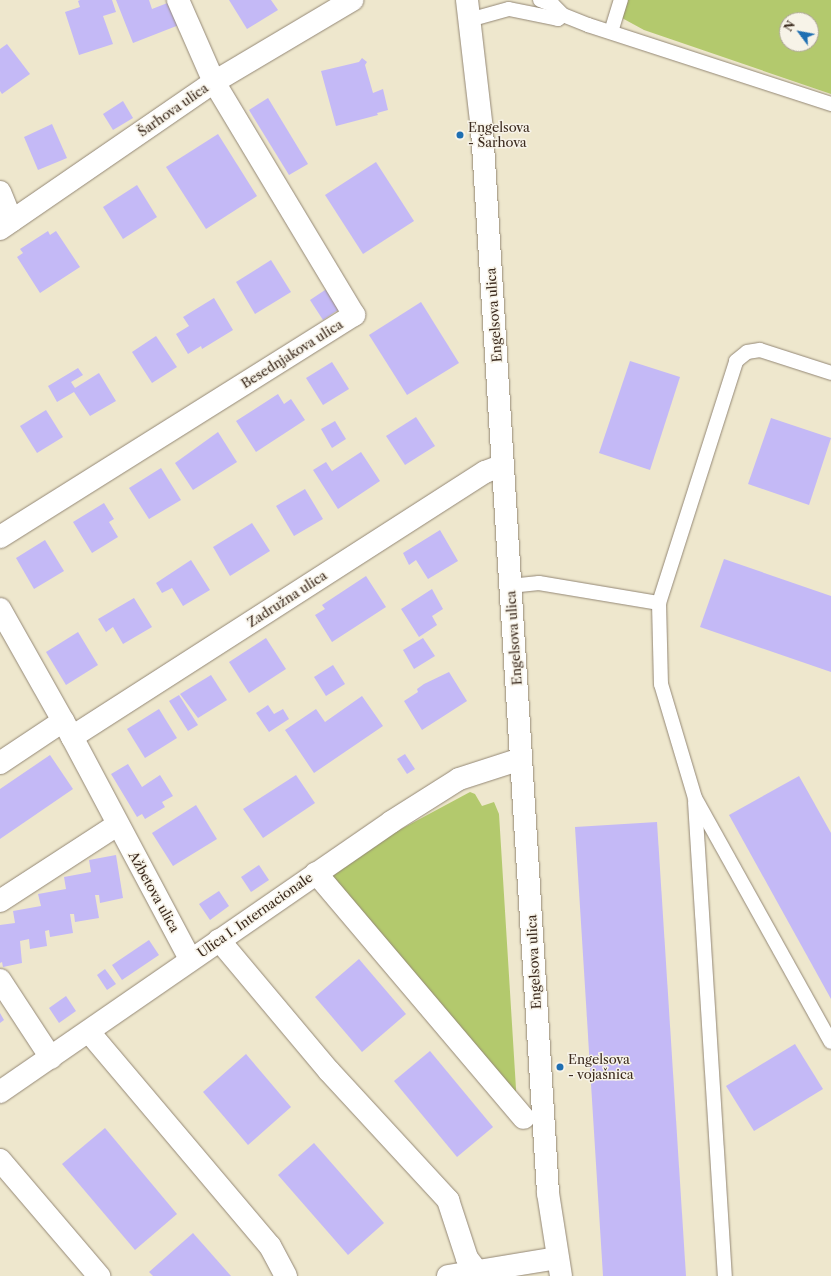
<!DOCTYPE html>
<meta charset="utf-8">
<style>
body{margin:0}
#map{position:relative;width:831px;height:1276px;overflow:hidden;background:#eee7cd;font-family:"Libre Caslon Text",serif}
div>[style]{position:absolute}
.green>*{inset:0;background:#b3c96d}
.building>*{inset:0;background:#c4b9f6}
.roads{filter:drop-shadow(0 0 1px #948876) drop-shadow(0 0 1px #948876)}
.lane>*{height:14px;margin:-7px;padding:0 7px;transform-origin:7px;border-radius:7px;background:#fff}
.street>*{height:22px;margin:-11px;padding:0 11px;transform-origin:11px;border-radius:11px;background:#fff}
.secondary>*{height:22px;margin:-11px;padding:0 11px;transform-origin:11px;border-radius:11px;background:#fff}
.dots>*{width:11px;height:11px;translate:-50% -50%;box-sizing:border-box;border:2px solid #f7f3e8;border-radius:50%}
span{translate:-50% -50%;white-space:nowrap;text-align:center;line-height:1.15;-webkit-text-stroke:3px #f7f3e8;paint-order:stroke}
.street-label{font-size:13px;color:#3b2a1e}
.poi-label{font-size:13px;color:#3b2a1e}
.left{translate:0 -50%;text-align:left}
.north{position:absolute;left:779px;top:12px;width:40px;height:40px;box-sizing:border-box;background:#f7f3e8;border:1px solid #aca397;border-radius:50%;rotate:302deg;font-size:11px;font-weight:700;line-height:16px;text-align:center;color:#3b2a1e}
.north::after{content:'';display:block;margin:auto;width:14px;height:18px;background:#1f6fb2;clip-path:polygon(50% 0,100% 100%,50% 72%,0 100%)}
</style>
<div id="map">
<div class="green">
<div style="clip-path:polygon(evenodd,628px 0,831px 0,831px 94px,644px 30px,622px 18px,628px 0,787px 20px,811px 20px,811px 44px,787px 44px,787px 20px)"></div>
<div style="clip-path:polygon(470px 792px,475px 794px,482px 806px,494px 802px,499px 814px,517px 1105px,326px 879px,390px 835px)"></div>
</div>
<div class="building">
<div style="clip-path:polygon(80px 0,112px 0,116px 12px,103px 16px,113px 44px,79px 55px,65px 12px,80px 7px,78px 1px)"></div>
<div style="clip-path:polygon(116px 0,149px 0,152px 9px,170px 2px,179px 25px,133px 43px)"></div>
<div style="clip-path:polygon(229px 0,271px 0,278px 10px,247px 29px)"></div>
<div style="clip-path:polygon(7px 44px,30px 74px,2px 94px,0 91px,0 49px)"></div>
<div style="clip-path:polygon(362px 58px,367px 62px,365px 65px,373px 93px,383px 89px,388px 110px,377px 113px,378px 115px,336px 126px,321px 71px,359px 62px)"></div>
<div style="clip-path:polygon(268px 98px,308px 164px,289px 175px,249px 110px)"></div>
<div style="clip-path:polygon(123px 101px,133px 118px,113px 130px,103px 114px)"></div>
<div style="clip-path:polygon(52px 124px,67px 158px,38px 170px,24px 137px)"></div>
<div style="clip-path:polygon(218px 134px,257px 196px,206px 229px,166px 167px)"></div>
<div style="clip-path:polygon(376px 162px,414px 221px,363px 254px,325px 195px)"></div>
<div style="clip-path:polygon(137px 185px,157px 217px,123px 239px,103px 207px)"></div>
<div style="clip-path:polygon(48px 231px,50px 235px,56px 231px,80px 267px,40px 293px,17px 257px,23px 253px,20px 249px)"></div>
<div style="clip-path:polygon(271px 260px,291px 292px,255px 314px,236px 282px)"></div>
<div style="clip-path:polygon(328px 288px,341px 308px,323px 320px,310px 300px)"></div>
<div style="clip-path:polygon(214px 298px,233px 330px,202px 349px,201px 346px,188px 354px,176px 334px,189px 326px,183px 317px)"></div>
<div style="clip-path:polygon(421px 302px,459px 363px,407px 395px,369px 335px)"></div>
<div style="clip-path:polygon(156px 336px,177px 367px,152px 383px,132px 352px)"></div>
<div style="clip-path:polygon(630px 361px,680px 377px,650px 470px,599px 453px)"></div>
<div style="clip-path:polygon(332px 362px,349px 389px,323px 405px,306px 378px)"></div>
<div style="clip-path:polygon(78px 368px,83px 375px,71px 382px,75px 388px,99px 373px,116px 401px,90px 416px,74px 392px,57px 402px,48px 386px)"></div>
<div style="clip-path:polygon(278px 394px,284px 404px,291px 399px,305px 420px,256px 452px,236px 421px)"></div>
<div style="clip-path:polygon(46px 410px,63px 437px,37px 453px,20px 426px)"></div>
<div style="clip-path:polygon(416px 417px,435px 446px,405px 465px,386px 436px)"></div>
<div style="clip-path:polygon(771px 418px,831px 438px,809px 505px,748px 484px)"></div>
<div style="clip-path:polygon(335px 421px,346px 439px,332px 448px,321px 429px)"></div>
<div style="clip-path:polygon(218px 432px,237px 462px,193px 490px,175px 463px)"></div>
<div style="clip-path:polygon(361px 452px,380px 481px,338px 509px,313px 470px,326px 462px,332px 471px)"></div>
<div style="clip-path:polygon(161px 468px,181px 500px,149px 519px,129px 488px)"></div>
<div style="clip-path:polygon(305px 489px,323px 519px,294px 536px,276px 506px)"></div>
<div style="clip-path:polygon(104px 503px,114px 519px,109px 522px,118px 537px,92px 553px,73px 522px)"></div>
<div style="clip-path:polygon(252px 523px,270px 551px,230px 576px,213px 547px)"></div>
<div style="clip-path:polygon(440px 530px,458px 561px,428px 579px,416px 560px,409px 565px,403px 553px)"></div>
<div style="clip-path:polygon(45px 540px,64px 571px,34px 589px,16px 558px)"></div>
<div style="clip-path:polygon(724px 559px,831px 596px,831px 672px,700px 627px)"></div>
<div style="clip-path:polygon(191px 560px,210px 590px,183px 606px,172px 588px,162px 593px,156px 583px)"></div>
<div style="clip-path:polygon(366px 576px,386px 607px,332px 642px,315px 615px,325px 609px,322px 605px)"></div>
<div style="clip-path:polygon(432px 589px,443px 609px,432px 616px,437px 625px,419px 637px,401px 609px)"></div>
<div style="clip-path:polygon(134px 598px,152px 627px,123px 644px,113px 627px,106px 632px,98px 619px)"></div>
<div style="clip-path:polygon(78px 632px,98px 665px,66px 685px,46px 652px)"></div>
<div style="clip-path:polygon(266px 638px,286px 669px,249px 693px,229px 662px)"></div>
<div style="clip-path:polygon(423px 638px,435px 656px,414px 669px,403px 650px)"></div>
<div style="clip-path:polygon(333px 665px,345px 684px,326px 696px,314px 677px)"></div>
<div style="clip-path:polygon(449px 672px,467px 701px,422px 730px,404px 701px,418px 692px,417px 689px,424px 684px)"></div>
<div style="clip-path:polygon(211px 675px,227px 700px,198px 718px,180px 694px)"></div>
<div style="clip-path:polygon(179px 695px,198px 725px,188px 731px,169px 701px)"></div>
<div style="clip-path:polygon(362px 696px,383px 726px,314px 773px,285px 730px,316px 709px,325px 722px)"></div>
<div style="clip-path:polygon(268px 705px,274px 714px,283px 709px,289px 719px,269px 732px,256px 713px)"></div>
<div style="clip-path:polygon(159px 709px,177px 738px,145px 758px,127px 729px)"></div>
<div style="clip-path:polygon(405px 754px,415px 769px,407px 774px,397px 759px)"></div>
<div style="clip-path:polygon(50px 755px,73px 789px,0 839px,0 789px)"></div>
<div style="clip-path:polygon(128px 764px,142px 787px,160px 775px,173px 796px,162px 802px,165px 807px,145px 819px,142px 814px,137px 817px,111px 774px)"></div>
<div style="clip-path:polygon(296px 775px,315px 803px,263px 838px,243px 809px)"></div>
<div style="clip-path:polygon(799px 776px,831px 833px,831px 999px,729px 815px)"></div>
<div style="clip-path:polygon(196px 805px,217px 839px,173px 866px,152px 833px)"></div>
<div style="clip-path:polygon(657px 822px,686px 1276px,603px 1276px,575px 827px)"></div>
<div style="clip-path:polygon(116px 855px,123px 898px,100px 903px,99px 895px,95px 895px,99px 918px,75px 922px,74px 914px,70px 914px,73px 933px,50px 937px,49px 930px,45px 931px,47px 946px,30px 949px,29px 939px,20px 941px,22px 963px,3px 967px,2px 962px,0 963px,0 925px,15px 923px,13px 911px,41px 906px,38px 894px,66px 889px,64px 877px,91px 872px,89px 860px)"></div>
<div style="clip-path:polygon(259px 865px,269px 880px,251px 892px,241px 877px)"></div>
<div style="clip-path:polygon(219px 891px,229px 906px,210px 920px,199px 904px)"></div>
<div style="clip-path:polygon(149px 940px,159px 955px,122px 980px,112px 965px)"></div>
<div style="clip-path:polygon(359px 959px,406px 1014px,362px 1052px,315px 997px)"></div>
<div style="clip-path:polygon(105px 969px,116px 984px,107px 990px,97px 975px)"></div>
<div style="clip-path:polygon(66px 996px,76px 1011px,59px 1023px,49px 1008px)"></div>
<div style="clip-path:polygon(0 1013px,4px 1020px,0 1023px)"></div>
<div style="clip-path:polygon(795px 1044px,823px 1089px,754px 1131px,726px 1086px)"></div>
<div style="clip-path:polygon(430px 1051px,493px 1127px,457px 1157px,394px 1081px)"></div>
<div style="clip-path:polygon(246px 1054px,291px 1107px,248px 1145px,203px 1092px)"></div>
<div style="clip-path:polygon(105px 1128px,177px 1214px,135px 1250px,62px 1164px)"></div>
<div style="clip-path:polygon(314px 1143px,384px 1223px,348px 1255px,278px 1175px)"></div>
<div style="clip-path:polygon(193px 1233px,231px 1276px,153px 1276px,149px 1272px)"></div>
</div>
<div class="roads">
<div class="lane">
<div style="left:540px;top:0;width:14px;rotate:21deg"></div>
<div style="left:553px;top:5px;width:14px;rotate:45deg"></div>
<div style="left:563px;top:15px;width:27px;rotate:22deg"></div>
<div style="left:588px;top:25px;width:256px;rotate:18deg"></div>
<div style="left:469px;top:20px;width:41px;rotate:-15.4deg"></div>
<div style="left:509px;top:9px;width:50px;rotate:11.5deg"></div>
<div style="left:558px;top:19px;width:6px;rotate:-39deg"></div>
<div style="left:611px;top:32px;width:34px;rotate:-73deg"></div>
<div style="left:510px;top:586px;width:29px;rotate:-6deg"></div>
<div style="left:539px;top:583px;width:122px;rotate:9.5deg"></div>
<div style="left:659px;top:603px;width:81px;rotate:88.6deg"></div>
<div style="left:661px;top:684px;width:119px;rotate:73.4deg"></div>
<div style="left:695px;top:798px;width:279px;rotate:60.9deg"></div>
<div style="left:659px;top:603px;width:254px;rotate:-72.3deg"></div>
<div style="left:736px;top:361px;width:14px;rotate:-39deg"></div>
<div style="left:747px;top:352px;width:13px;rotate:-9deg"></div>
<div style="left:760px;top:350px;width:75px;rotate:17.9deg"></div>
<div style="left:695px;top:802px;width:475px;rotate:86.4deg"></div>
</div>
<div class="street">
<div style="left:0;top:192px;width:31px;rotate:68deg"></div>
<div style="left:0;top:229px;width:260px;rotate:-34.5deg"></div>
<div style="left:214px;top:82px;width:161px;rotate:-30.7deg"></div>
<div style="left:0;top:537px;width:418px;rotate:-32.1deg"></div>
<div style="left:354px;top:315px;width:272px;rotate:-121deg"></div>
<div style="left:214px;top:82px;width:90px;rotate:-113.7deg"></div>
<div style="left:0;top:609px;width:147px;rotate:60.6deg"></div>
<div style="left:72px;top:737px;width:251px;rotate:62deg"></div>
<div style="left:72px;top:737px;width:491px;rotate:-32.7deg"></div>
<div style="left:485px;top:472px;width:19px;rotate:-21deg"></div>
<div style="left:0;top:763px;width:76px;rotate:-33.7deg"></div>
<div style="left:316px;top:873px;width:321px;rotate:49.7deg"></div>
<div style="left:0;top:901px;width:140px;rotate:-33deg"></div>
<div style="left:219px;top:940px;width:171px;rotate:50deg"></div>
<div style="left:329px;top:1071px;width:176px;rotate:47.3deg"></div>
<div style="left:448px;top:1200px;width:61px;rotate:71.9deg"></div>
<div style="left:467px;top:1258px;width:15px;rotate:53deg"></div>
<div style="left:0;top:980px;width:93px;rotate:56.8deg"></div>
<div style="left:89px;top:1032px;width:280px;rotate:49.8deg"></div>
<div style="left:270px;top:1246px;width:34px;rotate:62deg"></div>
<div style="left:0;top:1092px;width:475px;rotate:-34.6deg"></div>
<div style="left:391px;top:822px;width:80px;rotate:-32.3deg"></div>
<div style="left:459px;top:779px;width:65px;rotate:-17.9deg"></div>
<div style="left:0;top:1160px;width:153px;rotate:49.5deg"></div>
<div style="left:448px;top:1276px;width:110px;rotate:-9.4deg"></div>
</div>
<div class="secondary">
<div style="left:467px;top:0;width:130px;rotate:83.4deg"></div>
<div style="left:482px;top:129px;width:1066px;rotate:86.45deg"></div>
<div style="left:548px;top:1193px;width:84px;rotate:81.1deg"></div>
</div>
</div>
<div class="dots">
<div style="left:460px;top:135px;background:#1f6fb2"></div>
<div style="left:560px;top:1067px;background:#1f6fb2"></div>
</div>
<div class="street-label">
<span style="left:173px;top:110px;rotate:-35deg">Šarhova ulica</span>
<span style="left:494px;top:315px;rotate:-94deg">Engelsova ulica</span>
<span style="left:292px;top:354px;rotate:-32deg">Besednjakova ulica</span>
<span style="left:287px;top:599px;rotate:-33deg">Zadružna ulica</span>
<span style="left:514px;top:638px;rotate:-94deg">Engelsova ulica</span>
<span style="left:154px;top:892px;rotate:61deg">Ažbetova ulica</span>
<span style="left:255px;top:915px;rotate:-35deg">Ulica I. Internacionale</span>
<span style="left:534px;top:962px;rotate:-93deg">Engelsova ulica</span>
</div>
<div class="poi-label">
<span class="left" style="left:468px;top:135px">Engelsova<br>- Šarhova</span>
<span class="left" style="left:568px;top:1067px">Engelsova<br>- vojašnica</span>
</div>
<div class="north">N</div>
</div>
